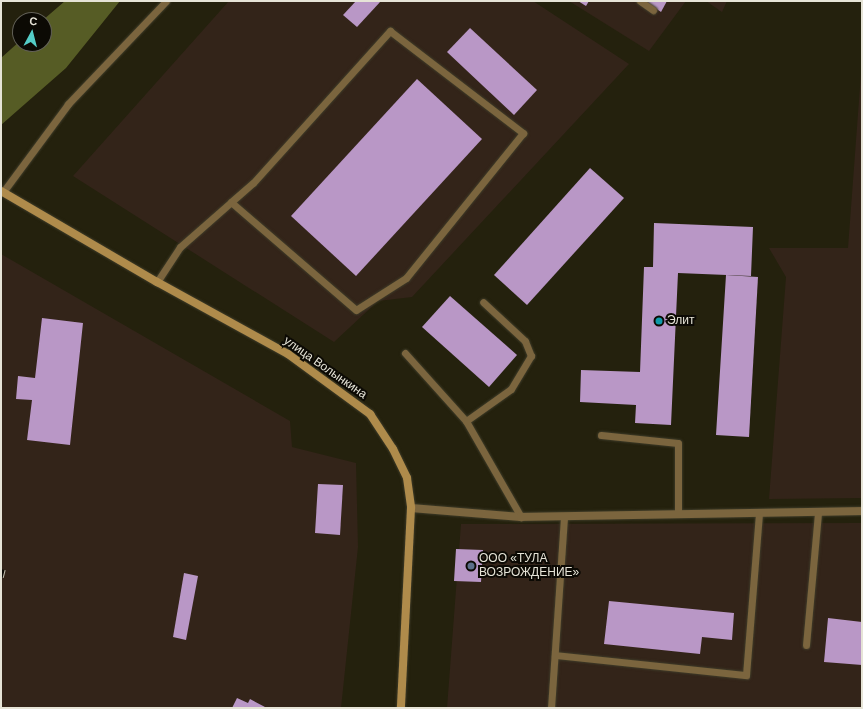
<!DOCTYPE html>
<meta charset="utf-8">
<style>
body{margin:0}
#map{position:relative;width:863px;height:709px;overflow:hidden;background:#24210d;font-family:Arial,sans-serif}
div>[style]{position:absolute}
.industrial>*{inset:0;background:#332419}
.forest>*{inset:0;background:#565c25}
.building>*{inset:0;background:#b997c6}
.roads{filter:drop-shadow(0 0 1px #3f3c29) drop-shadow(0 0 1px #3f3c29)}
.lane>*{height:7px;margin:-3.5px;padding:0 3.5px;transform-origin:3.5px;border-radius:3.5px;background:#7b653e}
.street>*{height:8px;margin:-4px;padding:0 4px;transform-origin:4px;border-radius:4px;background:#7b653e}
.secondary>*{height:8px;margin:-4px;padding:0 4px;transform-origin:4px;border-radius:4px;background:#af8b4b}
.rail>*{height:4.5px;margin-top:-2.25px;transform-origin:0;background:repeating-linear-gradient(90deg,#0c0a04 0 9px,#c0beaf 0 18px);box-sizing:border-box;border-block:1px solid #c0beaf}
.dots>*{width:11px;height:11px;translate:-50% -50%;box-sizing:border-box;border:2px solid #0c0a04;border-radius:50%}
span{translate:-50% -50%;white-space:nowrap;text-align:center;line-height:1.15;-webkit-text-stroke:4px #0c0a04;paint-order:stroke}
.poi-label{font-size:12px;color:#e6e4d7}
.left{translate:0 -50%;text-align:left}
.street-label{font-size:12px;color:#e6e4d7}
.frame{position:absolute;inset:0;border:2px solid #e6e4d7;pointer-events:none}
.north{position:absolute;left:12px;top:12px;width:40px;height:40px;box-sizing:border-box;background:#0c0a04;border:1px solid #636158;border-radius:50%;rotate:7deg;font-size:11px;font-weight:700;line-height:16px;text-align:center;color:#e6e4d7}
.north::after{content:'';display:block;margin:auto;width:14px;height:18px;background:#54cdc7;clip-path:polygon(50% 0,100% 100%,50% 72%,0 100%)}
</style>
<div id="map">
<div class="industrial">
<div style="clip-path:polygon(229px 1px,533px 1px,629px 64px,412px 297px,378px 301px,334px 342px,73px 176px)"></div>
<div style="clip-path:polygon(569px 1px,686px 1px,649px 51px)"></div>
<div style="clip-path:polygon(706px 1px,727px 1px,722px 12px)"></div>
<div style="clip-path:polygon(862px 60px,862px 498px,769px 499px,786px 277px,769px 248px,848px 248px)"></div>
<div style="clip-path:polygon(1px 254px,290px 421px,292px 447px,356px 463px,358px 547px,341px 708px,1px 708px)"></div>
<div style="clip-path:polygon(862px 523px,862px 708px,447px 708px,461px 524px)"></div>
</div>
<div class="forest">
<div style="clip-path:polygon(65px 1px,120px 1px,66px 68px,1px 125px,1px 58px,20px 41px,20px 44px,44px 44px,43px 20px)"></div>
</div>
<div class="building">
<div style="clip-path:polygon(356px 1px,381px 1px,357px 27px,343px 15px)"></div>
<div style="clip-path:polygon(578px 1px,589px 1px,586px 6px)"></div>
<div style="clip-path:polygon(645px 1px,667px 1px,661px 12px)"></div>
<div style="clip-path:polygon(470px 28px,537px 90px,514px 115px,447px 52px)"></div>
<div style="clip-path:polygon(417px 79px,482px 139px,356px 276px,291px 216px)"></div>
<div style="clip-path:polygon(590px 168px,624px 198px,527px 305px,494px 275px)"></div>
<div style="clip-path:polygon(654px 223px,753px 227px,751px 276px,678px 273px,671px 425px,635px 423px,636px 405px,580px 402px,581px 370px,640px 372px,644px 267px,653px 267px)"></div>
<div style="clip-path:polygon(726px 275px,758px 277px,749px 437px,716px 435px)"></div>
<div style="clip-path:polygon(450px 296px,517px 355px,489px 387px,422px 327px)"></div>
<div style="clip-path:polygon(42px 318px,83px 323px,70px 445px,27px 440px,32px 400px,16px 399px,18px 376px,35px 378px)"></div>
<div style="clip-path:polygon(318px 484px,343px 485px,340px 535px,315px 533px)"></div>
<div style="clip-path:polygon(456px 549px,483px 550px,481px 582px,454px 581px)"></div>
<div style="clip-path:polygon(184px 573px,198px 576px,186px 640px,173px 637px)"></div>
<div style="clip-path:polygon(609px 601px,734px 613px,732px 640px,702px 637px,700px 654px,604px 644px)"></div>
<div style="clip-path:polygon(828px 618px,862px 622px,862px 665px,824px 662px)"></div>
<div style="clip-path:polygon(237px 698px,248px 703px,250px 699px,265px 707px,232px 708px)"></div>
</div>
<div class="roads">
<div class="lane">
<div style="left:640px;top:1px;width:16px;rotate:35deg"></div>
<div style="left:3px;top:192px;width:109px;rotate:-53.5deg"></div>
<div style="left:68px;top:104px;width:142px;rotate:-46.4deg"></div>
<div style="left:157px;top:282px;width:42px;rotate:-56.7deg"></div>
<div style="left:180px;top:247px;width:68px;rotate:-41.4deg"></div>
<div style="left:231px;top:202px;width:29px;rotate:-41deg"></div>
<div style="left:253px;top:183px;width:205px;rotate:-48deg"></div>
<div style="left:390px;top:31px;width:168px;rotate:37.5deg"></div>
<div style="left:523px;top:133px;width:186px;rotate:128.9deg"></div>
<div style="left:406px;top:278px;width:59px;rotate:147.4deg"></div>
<div style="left:356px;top:310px;width:165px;rotate:-139.2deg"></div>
<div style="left:405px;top:353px;width:91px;rotate:48.1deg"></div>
<div style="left:466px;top:421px;width:111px;rotate:60.2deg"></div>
<div style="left:466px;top:421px;width:55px;rotate:-35.4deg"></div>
<div style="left:511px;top:389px;width:39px;rotate:-59deg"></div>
<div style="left:531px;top:356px;width:16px;rotate:-112deg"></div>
<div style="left:525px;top:341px;width:57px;rotate:-137.1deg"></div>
<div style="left:601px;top:435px;width:77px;rotate:5.9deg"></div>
<div style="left:678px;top:443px;width:71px;rotate:90deg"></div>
<div style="left:806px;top:645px;width:134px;rotate:-84.8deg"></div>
<div style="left:555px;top:655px;width:192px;rotate:6deg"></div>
<div style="left:746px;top:675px;width:163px;rotate:-85.4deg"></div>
<div style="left:551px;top:708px;width:192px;rotate:-86.1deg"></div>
</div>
<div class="street">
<div style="left:411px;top:508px;width:110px;rotate:4.7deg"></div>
<div style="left:521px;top:517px;width:341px;rotate:-1deg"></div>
</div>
<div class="secondary">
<div style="left:1px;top:191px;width:181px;rotate:30.3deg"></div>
<div style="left:157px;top:282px;width:149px;rotate:28.8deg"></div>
<div style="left:288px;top:354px;width:102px;rotate:36.2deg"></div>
<div style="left:370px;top:414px;width:42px;rotate:56.7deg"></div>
<div style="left:393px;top:449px;width:32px;rotate:64deg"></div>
<div style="left:407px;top:478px;width:30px;rotate:82deg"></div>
<div style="left:411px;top:508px;width:200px;rotate:92.9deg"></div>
</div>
</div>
<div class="rail">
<div style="left:1px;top:577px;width:8px;rotate:-76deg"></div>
</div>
<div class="dots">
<div style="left:659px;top:321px;background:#0f9aa8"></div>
<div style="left:471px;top:566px;background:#5c6f8a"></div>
</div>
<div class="poi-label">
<span class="left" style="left:667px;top:321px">Элит</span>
<span class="left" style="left:479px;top:566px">ООО «ТУЛА<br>ВОЗРОЖДЕНИЕ»</span>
</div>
<div class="street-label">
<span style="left:325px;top:368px;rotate:35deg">улица Волынкина</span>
</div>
<div class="frame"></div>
<div class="north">С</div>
</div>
